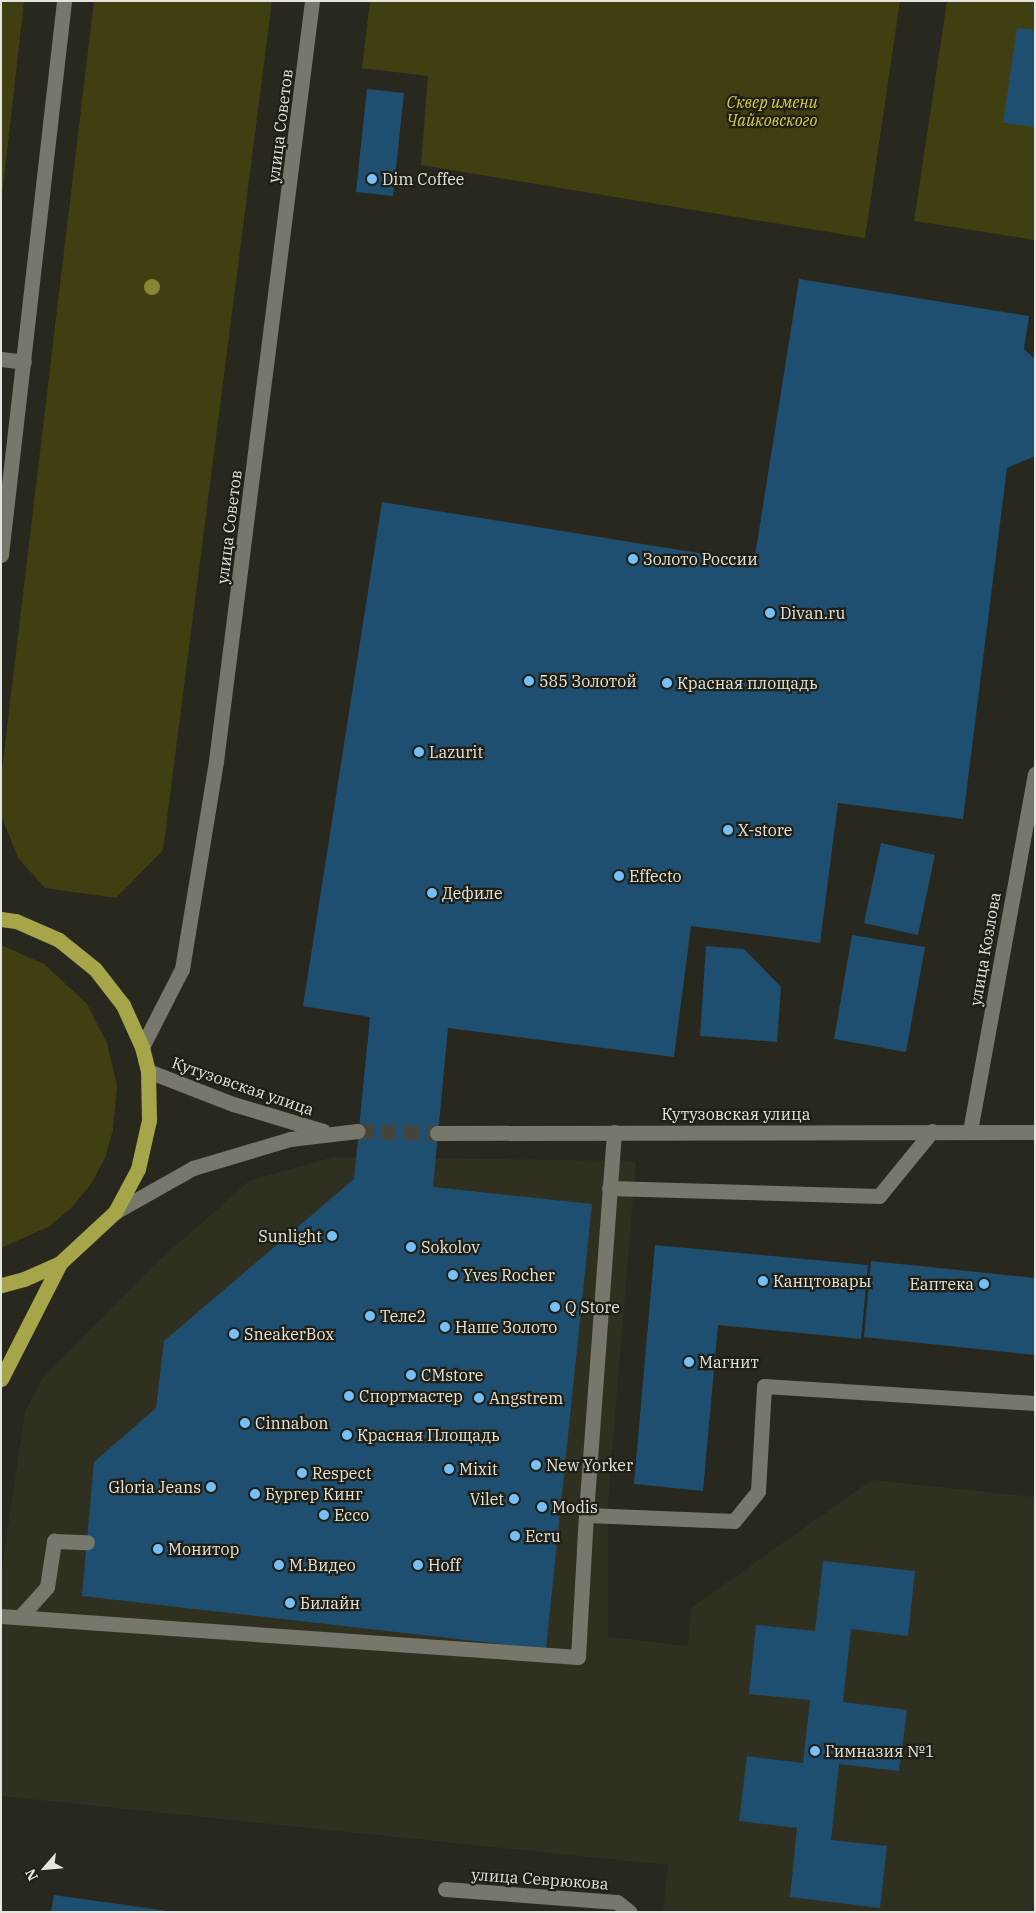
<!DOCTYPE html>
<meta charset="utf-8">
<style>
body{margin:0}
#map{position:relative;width:1036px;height:1913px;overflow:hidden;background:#28281e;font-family:"IBM Plex Serif",serif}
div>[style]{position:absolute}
.built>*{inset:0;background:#303020}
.green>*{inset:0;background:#403f11}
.building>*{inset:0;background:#1f4f70}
.minor-tunnel>*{height:15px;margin-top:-7.5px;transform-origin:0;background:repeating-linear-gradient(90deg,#44443b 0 15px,transparent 0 23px)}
.minor>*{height:15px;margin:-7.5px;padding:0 7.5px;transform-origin:7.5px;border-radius:7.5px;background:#77776b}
.highway>*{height:15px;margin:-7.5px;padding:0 7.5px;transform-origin:7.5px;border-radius:7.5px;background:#a6a54a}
.trees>*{width:16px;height:16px;margin:-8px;border-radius:50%;background:#878634}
.dots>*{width:14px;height:14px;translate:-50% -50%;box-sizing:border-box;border:2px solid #1f1f15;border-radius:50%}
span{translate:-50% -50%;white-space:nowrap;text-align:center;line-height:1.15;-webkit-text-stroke:4.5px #1f1f15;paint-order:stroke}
.park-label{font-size:16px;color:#d5d246;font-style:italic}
.street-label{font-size:16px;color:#e5e5df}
.poi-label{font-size:16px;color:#e5e5df}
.left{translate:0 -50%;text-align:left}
.right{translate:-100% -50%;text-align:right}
.frame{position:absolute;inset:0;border:2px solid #e5e5df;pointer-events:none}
.north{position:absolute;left:20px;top:1843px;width:50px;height:50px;-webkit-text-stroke:4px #1f1f15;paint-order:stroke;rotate:243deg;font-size:14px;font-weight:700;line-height:20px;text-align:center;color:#e5e5df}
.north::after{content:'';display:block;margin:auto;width:18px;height:22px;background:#e5e5df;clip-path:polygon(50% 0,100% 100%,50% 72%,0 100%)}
</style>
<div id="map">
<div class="built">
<div style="clip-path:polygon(334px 1157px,636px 1161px,608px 1501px,608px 1637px,688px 1646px,691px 1608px,872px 1480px,1035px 1497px,1035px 1912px,663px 1912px,668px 1865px,1px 1796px,1px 1575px,25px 1411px,42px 1379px,153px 1266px,249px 1181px)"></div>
</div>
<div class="green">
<div style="clip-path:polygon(1px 1px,24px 1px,1px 205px)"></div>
<div style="clip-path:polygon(94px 1px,272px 1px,163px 850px,116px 898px,45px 888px,18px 858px,1px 815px,1px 778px)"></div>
<div style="clip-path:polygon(370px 1px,900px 1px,865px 238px,421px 165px,428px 76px,362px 68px)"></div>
<div style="clip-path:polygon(947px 1px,1035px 1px,1035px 240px,914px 221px)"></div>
<div style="clip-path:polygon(1px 945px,44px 964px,87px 1004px,107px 1043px,117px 1086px,113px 1130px,105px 1158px,91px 1184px,72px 1207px,50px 1226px,1px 1248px)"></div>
</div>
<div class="building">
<div style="clip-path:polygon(1017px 28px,1035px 30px,1035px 127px,1003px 123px)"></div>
<div style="clip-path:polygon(367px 89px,404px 93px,393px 196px,356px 192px)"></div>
<div style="clip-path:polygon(799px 279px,1029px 316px,1024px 349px,1035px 359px,1035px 456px,1007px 468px,963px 819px,838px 803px,820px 943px,691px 926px,674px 1057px,448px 1028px,433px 1187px,592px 1204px,546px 1649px,82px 1596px,94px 1462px,156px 1408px,164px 1341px,354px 1179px,370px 1017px,303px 1006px,382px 502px,754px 562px)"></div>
<div style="clip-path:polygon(881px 843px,935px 855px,918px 935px,864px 923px)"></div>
<div style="clip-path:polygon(852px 935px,925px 947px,906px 1052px,834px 1039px)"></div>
<div style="clip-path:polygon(706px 946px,744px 949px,781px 987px,777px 1042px,700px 1036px)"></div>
<div style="clip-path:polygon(655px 1245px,868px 1265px,861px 1339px,718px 1325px,703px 1491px,634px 1484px)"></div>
<div style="clip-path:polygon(871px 1261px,1035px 1278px,1035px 1355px,864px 1337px)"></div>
<div style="clip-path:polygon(823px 1561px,915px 1571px,908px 1636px,851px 1629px,843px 1702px,907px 1710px,899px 1771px,839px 1764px,831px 1840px,887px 1846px,880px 1908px,790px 1897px,797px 1828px,739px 1821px,747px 1756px,803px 1763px,810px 1700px,749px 1694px,756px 1625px,815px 1631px)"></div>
<div style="clip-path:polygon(54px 1895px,168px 1911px,168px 1912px,51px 1912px)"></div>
</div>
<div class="minor-tunnel">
<div style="left:358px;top:1131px;width:79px;rotate:1.5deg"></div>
</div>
<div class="minor">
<div style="left:1px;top:359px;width:23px;rotate:7deg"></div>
<div style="left:1px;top:555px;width:558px;rotate:-83.51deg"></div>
<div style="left:142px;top:1047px;width:88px;rotate:-62.9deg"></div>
<div style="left:182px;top:969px;width:211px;rotate:-80.7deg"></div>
<div style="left:216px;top:761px;width:766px;rotate:-82.8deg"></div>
<div style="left:148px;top:1071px;width:91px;rotate:21.2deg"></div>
<div style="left:233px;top:1104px;width:94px;rotate:16.7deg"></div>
<div style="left:970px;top:1131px;width:363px;rotate:-79.7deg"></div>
<div style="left:614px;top:1132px;width:384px;rotate:94.2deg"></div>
<div style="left:586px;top:1515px;width:148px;rotate:2.3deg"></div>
<div style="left:734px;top:1521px;width:38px;rotate:-51deg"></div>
<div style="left:758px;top:1491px;width:105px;rotate:-86.7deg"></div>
<div style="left:764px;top:1386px;width:272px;rotate:3.6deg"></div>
<div style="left:437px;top:1133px;width:598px;rotate:-0.1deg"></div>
<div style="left:609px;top:1188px;width:270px;rotate:1.7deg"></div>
<div style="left:879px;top:1196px;width:84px;rotate:-50.8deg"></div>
<div style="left:115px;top:1212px;width:90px;rotate:-29.4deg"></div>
<div style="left:193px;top:1168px;width:101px;rotate:-16.6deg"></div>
<div style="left:290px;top:1139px;width:68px;rotate:-6.7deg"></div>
<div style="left:1px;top:1616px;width:578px;rotate:4.06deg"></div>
<div style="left:578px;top:1657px;width:142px;rotate:-86.8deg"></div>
<div style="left:20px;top:1617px;width:40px;rotate:-48deg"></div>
<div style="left:47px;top:1587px;width:47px;rotate:-81.3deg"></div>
<div style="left:54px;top:1541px;width:33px;rotate:2deg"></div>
<div style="left:445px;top:1889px;width:172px;rotate:4.3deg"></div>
<div style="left:617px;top:1902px;width:16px;rotate:38deg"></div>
</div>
<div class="highway">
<div style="left:1px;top:919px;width:15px;rotate:8deg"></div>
<div style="left:16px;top:921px;width:47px;rotate:23.8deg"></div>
<div style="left:59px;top:940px;width:46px;rotate:38.9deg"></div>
<div style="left:95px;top:969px;width:46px;rotate:52.1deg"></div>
<div style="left:123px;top:1005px;width:46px;rotate:65.7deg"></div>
<div style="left:142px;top:1047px;width:25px;rotate:76deg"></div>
<div style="left:148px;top:1071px;width:49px;rotate:88.8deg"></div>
<div style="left:149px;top:1120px;width:50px;rotate:102.7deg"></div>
<div style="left:138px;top:1169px;width:49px;rotate:118.1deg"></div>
<div style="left:115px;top:1212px;width:75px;rotate:137.2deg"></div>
<div style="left:60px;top:1263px;width:39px;rotate:156deg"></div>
<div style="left:24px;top:1279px;width:24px;rotate:165deg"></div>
<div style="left:1px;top:1379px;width:130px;rotate:-63deg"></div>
</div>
<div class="trees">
<div style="left:152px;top:287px"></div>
</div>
<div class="dots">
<div style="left:372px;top:179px;background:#76c0f7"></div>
<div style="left:633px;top:559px;background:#76c0f7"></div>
<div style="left:770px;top:613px;background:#76c0f7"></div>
<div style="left:529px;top:681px;background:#76c0f7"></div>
<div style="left:667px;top:683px;background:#76c0f7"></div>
<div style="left:419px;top:752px;background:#76c0f7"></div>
<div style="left:728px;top:830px;background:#76c0f7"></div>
<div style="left:619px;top:876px;background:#76c0f7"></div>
<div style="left:432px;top:893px;background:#76c0f7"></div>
<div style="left:332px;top:1236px;background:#76c0f7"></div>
<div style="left:411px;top:1247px;background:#76c0f7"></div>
<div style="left:453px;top:1275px;background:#76c0f7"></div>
<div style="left:763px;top:1281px;background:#76c0f7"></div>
<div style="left:984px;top:1284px;background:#76c0f7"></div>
<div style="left:555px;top:1307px;background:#76c0f7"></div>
<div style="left:370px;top:1316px;background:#76c0f7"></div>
<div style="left:445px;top:1327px;background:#76c0f7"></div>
<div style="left:234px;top:1334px;background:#76c0f7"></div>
<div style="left:689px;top:1362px;background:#76c0f7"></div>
<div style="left:411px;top:1375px;background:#76c0f7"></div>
<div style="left:349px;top:1396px;background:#76c0f7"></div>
<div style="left:479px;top:1398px;background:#76c0f7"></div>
<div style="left:245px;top:1423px;background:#76c0f7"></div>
<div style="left:347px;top:1435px;background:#76c0f7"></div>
<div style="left:536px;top:1465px;background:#76c0f7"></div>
<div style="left:449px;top:1469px;background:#76c0f7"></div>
<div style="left:302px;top:1473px;background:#76c0f7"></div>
<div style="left:211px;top:1487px;background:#76c0f7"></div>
<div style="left:255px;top:1494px;background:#76c0f7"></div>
<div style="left:514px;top:1499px;background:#76c0f7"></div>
<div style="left:542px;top:1507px;background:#76c0f7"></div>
<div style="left:324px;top:1515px;background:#76c0f7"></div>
<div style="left:515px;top:1536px;background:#76c0f7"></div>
<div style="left:158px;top:1549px;background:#76c0f7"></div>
<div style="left:279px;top:1565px;background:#76c0f7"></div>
<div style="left:418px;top:1565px;background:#76c0f7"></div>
<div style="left:290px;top:1603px;background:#76c0f7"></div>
<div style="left:815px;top:1751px;background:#76c0f7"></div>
</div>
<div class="park-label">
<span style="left:772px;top:111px">Сквер имени<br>Чайковского</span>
</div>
<div class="street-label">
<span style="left:280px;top:126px;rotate:-83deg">улица Советов</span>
<span style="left:229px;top:527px;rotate:-83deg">улица Советов</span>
<span style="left:985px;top:949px;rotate:-80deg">улица Козлова</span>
<span style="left:243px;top:1086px;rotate:19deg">Кутузовская улица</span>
<span style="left:736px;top:1114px">Кутузовская улица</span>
<span style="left:540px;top:1879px;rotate:4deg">улица Севрюкова</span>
</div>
<div class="poi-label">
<span class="left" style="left:382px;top:179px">Dim Coffee</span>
<span class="left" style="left:643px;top:559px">Золото России</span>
<span class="left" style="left:780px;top:613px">Divan.ru</span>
<span class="left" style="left:539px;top:681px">585 Золотой</span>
<span class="left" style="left:677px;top:683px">Красная площадь</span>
<span class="left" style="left:429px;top:752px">Lazurit</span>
<span class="left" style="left:738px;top:830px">X-store</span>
<span class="left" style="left:629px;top:876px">Effecto</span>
<span class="left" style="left:442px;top:893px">Дефиле</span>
<span class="right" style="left:322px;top:1236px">Sunlight</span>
<span class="left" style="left:421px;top:1247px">Sokolov</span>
<span class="left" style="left:463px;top:1275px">Yves Rocher</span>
<span class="left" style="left:773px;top:1281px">Канцтовары</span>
<span class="right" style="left:974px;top:1284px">Еаптека</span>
<span class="left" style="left:565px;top:1307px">Q Store</span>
<span class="left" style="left:380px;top:1316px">Теле2</span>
<span class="left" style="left:455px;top:1327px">Наше Золото</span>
<span class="left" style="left:244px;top:1334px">SneakerBox</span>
<span class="left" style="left:699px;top:1362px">Магнит</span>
<span class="left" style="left:421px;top:1375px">CMstore</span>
<span class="left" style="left:359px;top:1396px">Спортмастер</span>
<span class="left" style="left:489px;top:1398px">Angstrem</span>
<span class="left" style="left:255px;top:1423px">Cinnabon</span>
<span class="left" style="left:357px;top:1435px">Красная Площадь</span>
<span class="left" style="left:546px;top:1465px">New Yorker</span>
<span class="left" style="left:459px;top:1469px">Mixit</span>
<span class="left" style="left:312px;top:1473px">Respect</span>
<span class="right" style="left:201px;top:1487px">Gloria Jeans</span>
<span class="left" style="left:265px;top:1494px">Бургер Кинг</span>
<span class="right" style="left:504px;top:1499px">Vilet</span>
<span class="left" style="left:552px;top:1507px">Modis</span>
<span class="left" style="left:334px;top:1515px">Ecco</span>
<span class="left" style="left:525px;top:1536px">Ecru</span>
<span class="left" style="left:168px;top:1549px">Монитор</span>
<span class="left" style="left:289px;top:1565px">М.Видео</span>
<span class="left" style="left:428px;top:1565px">Hoff</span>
<span class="left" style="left:300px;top:1603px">Билайн</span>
<span class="left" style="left:825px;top:1751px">Гимназия №1</span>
</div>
<div class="frame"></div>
<div class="north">N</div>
</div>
